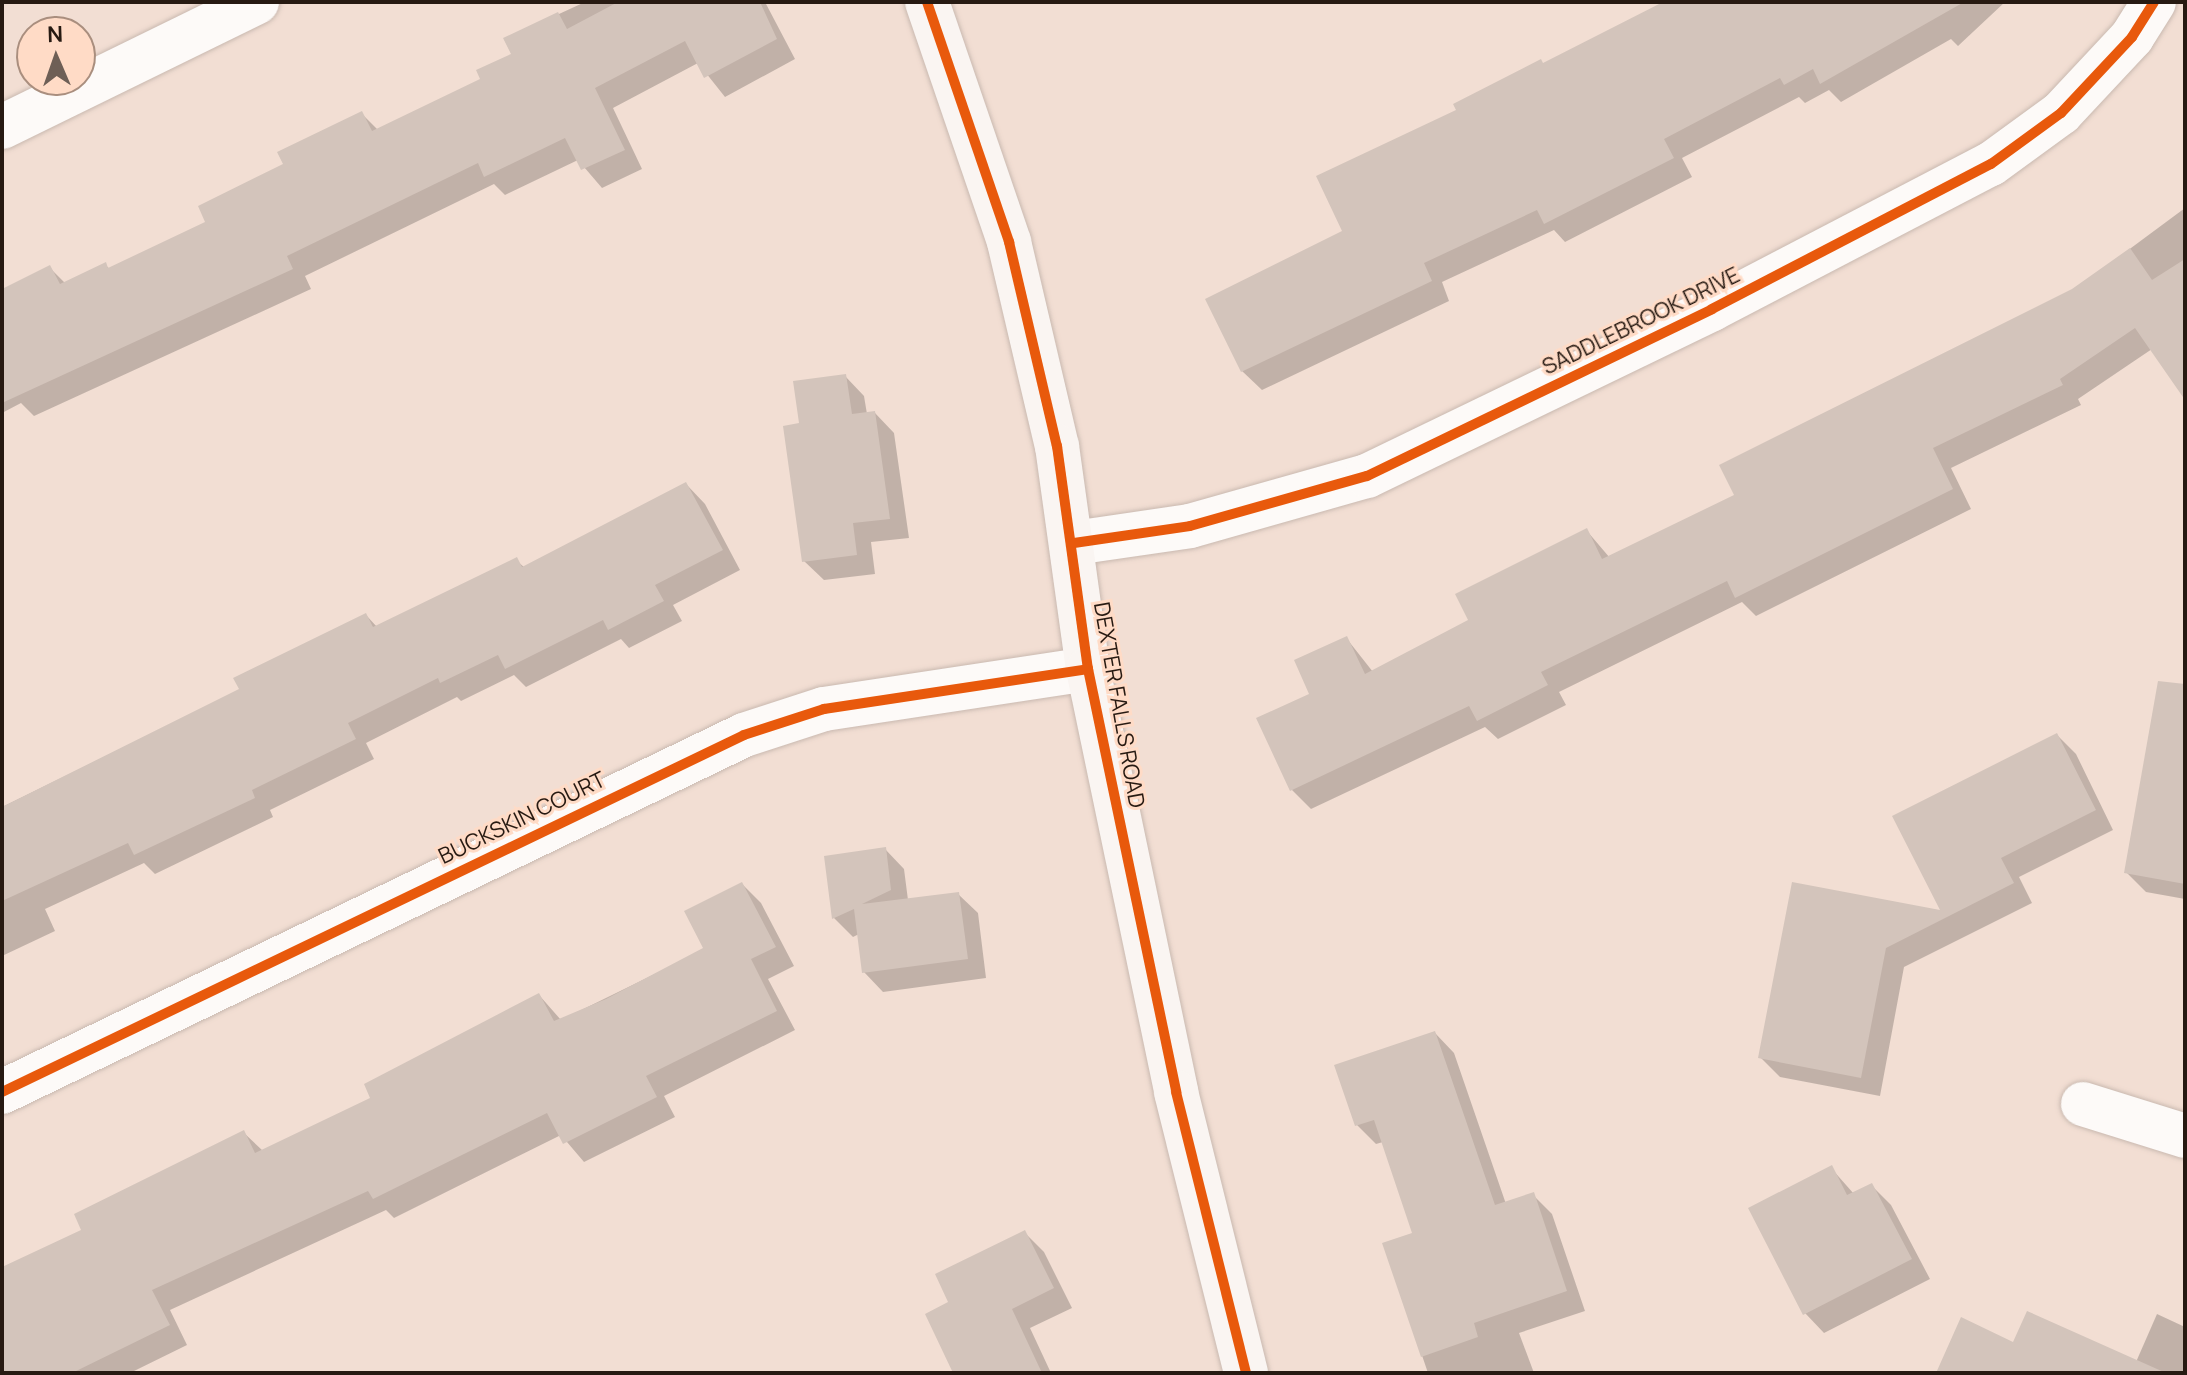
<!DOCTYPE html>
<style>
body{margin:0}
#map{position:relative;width:2187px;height:1375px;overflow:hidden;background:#f2ded3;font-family:Manrope,sans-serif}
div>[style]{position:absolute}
.shadow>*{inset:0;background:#0003}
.building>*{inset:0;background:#d3c4bb}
.roads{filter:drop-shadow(0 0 2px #c9b9b0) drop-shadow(0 0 2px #c9b9b0)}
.street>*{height:44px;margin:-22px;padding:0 22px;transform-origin:22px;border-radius:22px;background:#fdfaf8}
.secondary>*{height:44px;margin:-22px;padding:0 22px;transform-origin:22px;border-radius:22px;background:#faf5f2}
.cycleway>*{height:10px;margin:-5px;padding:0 5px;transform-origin:5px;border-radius:5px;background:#e8590c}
span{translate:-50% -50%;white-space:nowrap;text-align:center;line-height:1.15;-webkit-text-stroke:6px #ffdbc6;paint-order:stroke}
.street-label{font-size:22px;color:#271a12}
.frame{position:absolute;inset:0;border:4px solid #271a12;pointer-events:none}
.north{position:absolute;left:16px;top:16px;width:80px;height:80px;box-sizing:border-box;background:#ffdbc6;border:2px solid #a98e7e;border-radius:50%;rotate:358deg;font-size:22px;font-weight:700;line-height:32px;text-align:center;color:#271a12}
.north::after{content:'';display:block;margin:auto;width:28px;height:36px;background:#6e5f56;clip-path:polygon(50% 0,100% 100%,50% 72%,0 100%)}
</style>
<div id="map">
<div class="shadow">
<div style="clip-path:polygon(585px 2px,765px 2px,795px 59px,725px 97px,698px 63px,613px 108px,642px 169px,602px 188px,578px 160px,505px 195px,494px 184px,305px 276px,311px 289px,34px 416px,21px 403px,2px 413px,2px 290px,50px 268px,65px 283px,105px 265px,110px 269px,208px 223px,362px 114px,378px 130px,483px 80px,513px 55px,505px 39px)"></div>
<div style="clip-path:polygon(1667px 2px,2005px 2px,1958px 46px,1951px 39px,1841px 102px,1829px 90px,1805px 103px,1799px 97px,1682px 158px,1692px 177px,1565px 242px,1554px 230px,1442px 282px,1449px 301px,1262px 390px,1242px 371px,1345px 232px,1459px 111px)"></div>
<div style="clip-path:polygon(2185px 208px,2185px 392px,2152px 349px,2078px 399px,2081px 405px,1951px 468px,1971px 509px,1756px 616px,1742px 602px,1559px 692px,1566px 705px,1498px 739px,1485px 727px,1311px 809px,1292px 790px,1312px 694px,1347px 639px,1373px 672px,1471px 620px,1587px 531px,1610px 558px,1737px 496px,2073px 291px)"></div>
<div style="clip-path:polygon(845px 376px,864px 396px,867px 414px,875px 413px,894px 433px,909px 538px,871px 542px,875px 574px,824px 580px,804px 561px,801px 425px)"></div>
<div style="clip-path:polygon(686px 484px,705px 504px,740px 570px,673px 605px,682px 621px,629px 648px,621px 639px,526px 687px,514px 675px,461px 701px,457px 697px,366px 743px,374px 759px,270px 810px,273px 817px,155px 874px,144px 863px,45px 909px,55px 931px,2px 956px,2px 807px,241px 690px,366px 615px,377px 627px,516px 560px,525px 568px)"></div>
<div style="clip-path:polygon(2185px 729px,2185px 899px,2146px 892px,2127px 873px)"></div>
<div style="clip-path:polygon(2057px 735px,2076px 754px,2113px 830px,2019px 877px,2032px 903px,1904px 967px,1880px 1096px,1780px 1077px,1761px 1058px,1793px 884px,1944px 913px)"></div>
<div style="clip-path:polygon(885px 849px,904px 869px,908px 900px,958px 894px,978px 913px,986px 978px,883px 992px,864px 972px,859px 934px,853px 937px,834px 918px,826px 857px)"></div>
<div style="clip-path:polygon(742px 884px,761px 903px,794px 966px,768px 979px,795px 1030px,664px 1096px,675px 1117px,584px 1162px,561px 1135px,394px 1218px,386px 1210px,170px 1310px,187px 1345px,130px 1373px,2px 1373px,2px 1318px,84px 1230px,244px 1133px,263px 1151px,373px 1099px,539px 995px,561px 1020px,706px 949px)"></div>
<div style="clip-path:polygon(1435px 1033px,1454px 1053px,1506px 1204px,1533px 1195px,1552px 1214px,1585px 1311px,1519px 1333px,1534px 1373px,1428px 1373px,1384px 1244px,1414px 1234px,1383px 1142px,1376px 1144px,1357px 1125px)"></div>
<div style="clip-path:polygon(1831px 1168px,1854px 1194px,1871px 1185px,1891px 1205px,1930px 1279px,1824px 1333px,1805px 1313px)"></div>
<div style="clip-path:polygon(1025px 1233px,1044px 1252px,1072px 1308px,1030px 1328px,1051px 1373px,955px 1373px,951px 1303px)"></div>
<div style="clip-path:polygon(2157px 1314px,2185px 1327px,2185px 1373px,1938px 1373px,2136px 1362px)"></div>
</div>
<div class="building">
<div style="clip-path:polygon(618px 2px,760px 2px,777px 39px,704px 78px,685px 41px,595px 88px,625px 150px,581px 170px,565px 138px,484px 177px,478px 163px,287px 256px,293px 269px,2px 403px,2px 289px,50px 265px,60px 284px,106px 262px,108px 268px,205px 222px,198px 206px,283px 164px,277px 152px,362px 111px,372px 131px,480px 79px,476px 70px,511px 54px,503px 38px,558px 12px,567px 29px)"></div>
<div style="clip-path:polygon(1663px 2px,1964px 2px,1820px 84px,1813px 69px,1784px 85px,1780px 78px,1664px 139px,1674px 158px,1544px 224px,1537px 210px,1424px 263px,1432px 281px,1241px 372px,1205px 299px,1342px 231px,1316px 176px,1456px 110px,1453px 104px,1541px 59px,1543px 63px)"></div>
<div style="clip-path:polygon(2130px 248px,2152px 280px,2185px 259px,2185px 400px,2135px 328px,2060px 379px,2063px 385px,1933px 448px,1953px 489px,1735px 598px,1727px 581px,1541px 672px,1548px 685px,1477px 721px,1469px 706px,1290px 791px,1256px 718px,1309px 694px,1294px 660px,1347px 636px,1365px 674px,1468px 620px,1455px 594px,1587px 528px,1602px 559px,1734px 495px,1719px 465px,2072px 289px)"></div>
<div style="clip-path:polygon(846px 374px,852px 414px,875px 411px,890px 519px,853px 523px,857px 555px,802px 562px,783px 426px,799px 423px,793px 381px)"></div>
<div style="clip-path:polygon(686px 482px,723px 550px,655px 585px,664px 601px,608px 630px,603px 620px,505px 669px,498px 655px,440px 683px,438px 678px,348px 723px,356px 739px,252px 790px,255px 798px,134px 855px,128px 843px,2px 901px,2px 807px,239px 689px,233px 678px,366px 613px,373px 627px,517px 557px,522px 567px)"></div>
<div style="clip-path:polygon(2158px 681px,2185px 684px,2185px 884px,2124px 873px)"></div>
<div style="clip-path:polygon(2057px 733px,2096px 810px,2001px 858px,2014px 883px,1886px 948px,1861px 1078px,1758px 1058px,1792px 882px,1940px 910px,1892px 816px)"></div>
<div style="clip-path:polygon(886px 847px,891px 890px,862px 904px,959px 892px,968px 959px,862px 973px,854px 909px,832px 919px,824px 856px)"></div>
<div style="clip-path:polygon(742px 882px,776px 947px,751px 959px,777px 1011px,646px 1076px,657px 1097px,563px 1144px,547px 1113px,373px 1199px,368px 1191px,152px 1290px,170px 1325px,72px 1373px,2px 1373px,2px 1267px,81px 1230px,74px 1214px,244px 1130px,255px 1153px,370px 1098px,364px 1084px,539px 993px,554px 1021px,606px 999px,703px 948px,684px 911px)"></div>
<div style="clip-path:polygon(1435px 1031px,1495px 1205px,1534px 1192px,1567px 1291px,1474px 1323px,1478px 1337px,1421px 1357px,1382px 1243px,1412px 1233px,1374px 1120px,1355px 1126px,1334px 1065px)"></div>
<div style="clip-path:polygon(1832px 1165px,1847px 1195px,1872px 1183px,1912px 1259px,1803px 1315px,1748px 1208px)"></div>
<div style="clip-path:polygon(1025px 1230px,1054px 1288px,1012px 1309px,1042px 1373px,953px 1373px,925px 1314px,948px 1302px,935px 1274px)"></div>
<div style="clip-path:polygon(2027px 1311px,2166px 1373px,1936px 1373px,1961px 1317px,2013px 1342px)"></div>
</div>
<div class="roads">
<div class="street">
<div style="left:2px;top:127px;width:284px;rotate:-26.1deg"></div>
<div style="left:1074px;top:543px;width:117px;rotate:-8.3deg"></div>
<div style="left:1190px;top:526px;width:184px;rotate:-15.8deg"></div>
<div style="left:1367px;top:476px;width:383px;rotate:-25.8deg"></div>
<div style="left:1712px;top:309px;width:314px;rotate:-27.5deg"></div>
<div style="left:1991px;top:164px;width:87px;rotate:-36.1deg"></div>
<div style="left:2061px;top:113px;width:104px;rotate:-46.9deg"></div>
<div style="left:2132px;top:37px;width:41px;rotate:-57.8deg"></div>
<div style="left:2px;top:1092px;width:823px;rotate:-25.69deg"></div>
<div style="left:744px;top:735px;width:84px;rotate:-18deg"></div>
<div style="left:824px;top:709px;width:267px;rotate:-8.6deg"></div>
<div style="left:2083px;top:1104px;width:107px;rotate:17.4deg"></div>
</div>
<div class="secondary">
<div style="left:927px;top:2px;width:254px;rotate:71.1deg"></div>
<div style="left:1009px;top:242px;width:210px;rotate:76.8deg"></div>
<div style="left:1057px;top:446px;width:225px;rotate:82.1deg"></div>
<div style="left:1088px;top:669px;width:432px;rotate:78.2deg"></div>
<div style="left:1176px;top:1092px;width:290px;rotate:76deg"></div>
</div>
</div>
<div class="cycleway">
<div style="left:927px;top:2px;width:254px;rotate:71.1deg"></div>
<div style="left:1009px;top:242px;width:210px;rotate:76.8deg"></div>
<div style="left:1057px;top:446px;width:225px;rotate:82.1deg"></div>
<div style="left:1088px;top:669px;width:432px;rotate:78.2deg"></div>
<div style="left:1176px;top:1092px;width:290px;rotate:76deg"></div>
<div style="left:1074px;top:543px;width:117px;rotate:-8.3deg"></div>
<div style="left:1190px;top:526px;width:184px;rotate:-15.8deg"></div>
<div style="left:1367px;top:476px;width:383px;rotate:-25.8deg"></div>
<div style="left:1712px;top:309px;width:314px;rotate:-27.5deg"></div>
<div style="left:1991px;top:164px;width:87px;rotate:-36.1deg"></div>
<div style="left:2061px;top:113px;width:104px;rotate:-46.9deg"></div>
<div style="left:2132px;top:37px;width:41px;rotate:-57.8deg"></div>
<div style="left:2px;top:1092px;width:823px;rotate:-25.69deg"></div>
<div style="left:744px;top:735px;width:84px;rotate:-18deg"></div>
<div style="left:824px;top:709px;width:267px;rotate:-8.6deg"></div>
</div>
<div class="street-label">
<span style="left:1641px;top:321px;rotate:-26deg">SADDLEBROOK DRIVE</span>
<span style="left:1119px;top:705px;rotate:80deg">DEXTER FALLS ROAD</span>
<span style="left:522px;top:818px;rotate:-26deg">BUCKSKIN COURT</span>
</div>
<div class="frame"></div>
<div class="north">N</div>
</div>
